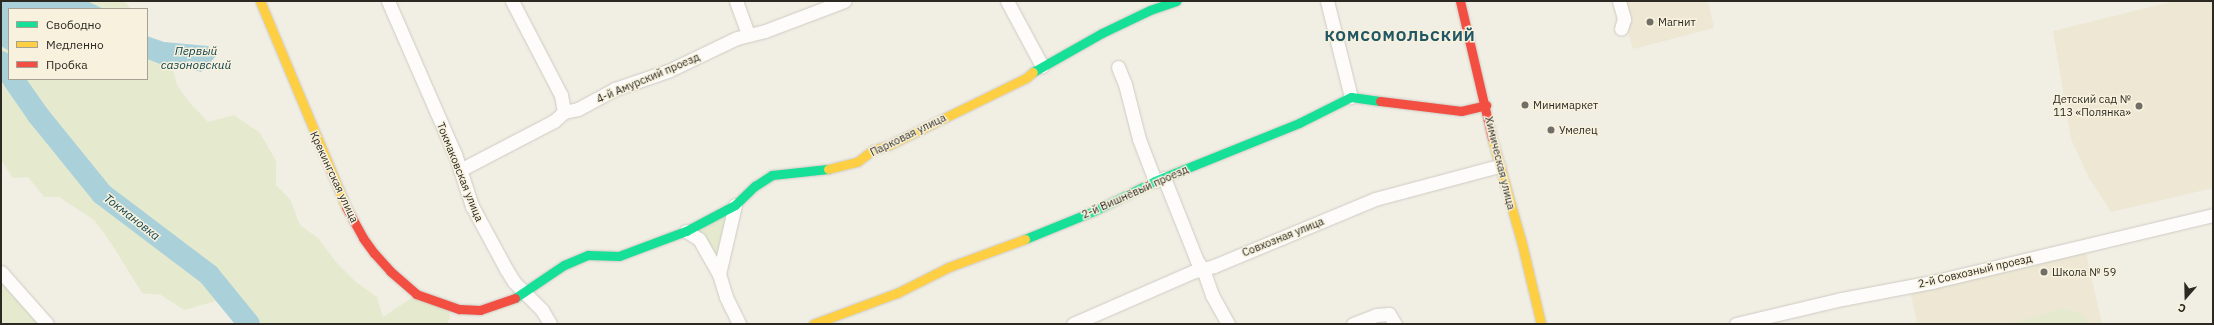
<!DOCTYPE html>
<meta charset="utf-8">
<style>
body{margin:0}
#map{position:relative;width:2214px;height:325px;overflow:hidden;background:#f1eee4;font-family:"IBM Plex Sans",sans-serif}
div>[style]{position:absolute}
.built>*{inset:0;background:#ede7d4}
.green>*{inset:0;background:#e5eacf}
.water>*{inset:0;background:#aad1d9}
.river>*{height:22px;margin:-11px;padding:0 11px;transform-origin:11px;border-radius:11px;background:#aad1d9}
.roads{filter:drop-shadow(0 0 1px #cdcbc3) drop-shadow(0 0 1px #cdcbc3)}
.street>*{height:13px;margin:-6.5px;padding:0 6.5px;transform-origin:6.5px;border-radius:6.5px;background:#fdfcfb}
.fast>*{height:9px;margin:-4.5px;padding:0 4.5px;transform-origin:4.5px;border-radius:4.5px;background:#16e098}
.slow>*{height:9px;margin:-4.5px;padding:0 4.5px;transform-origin:4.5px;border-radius:4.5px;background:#ffcf43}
.jam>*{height:9px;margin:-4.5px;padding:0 4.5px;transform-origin:4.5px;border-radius:4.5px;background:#f24e42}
.dots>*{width:11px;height:11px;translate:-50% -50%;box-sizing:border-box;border:2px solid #f7f1de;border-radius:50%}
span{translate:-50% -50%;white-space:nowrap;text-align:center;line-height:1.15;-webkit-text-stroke:3px #f7f1de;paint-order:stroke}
.poi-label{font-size:11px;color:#2b2922}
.left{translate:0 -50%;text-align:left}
.right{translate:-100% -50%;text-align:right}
.street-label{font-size:11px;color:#2b2922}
.water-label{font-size:12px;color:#0c414c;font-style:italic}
.district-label{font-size:15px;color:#215764;font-weight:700;letter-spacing:1px}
.frame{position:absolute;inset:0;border:2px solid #2b2922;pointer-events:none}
.legend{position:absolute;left:8px;top:8px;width:140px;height:72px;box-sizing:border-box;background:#f7f1de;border:1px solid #a5a193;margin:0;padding:5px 7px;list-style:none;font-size:12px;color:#2b2922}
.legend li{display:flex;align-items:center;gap:8px;height:20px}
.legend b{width:20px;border:1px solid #a5a193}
.north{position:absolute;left:2166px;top:277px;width:40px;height:40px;-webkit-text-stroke:3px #f7f1de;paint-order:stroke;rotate:200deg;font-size:11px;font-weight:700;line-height:16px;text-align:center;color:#2b2922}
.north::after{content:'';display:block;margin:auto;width:14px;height:18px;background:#2b2922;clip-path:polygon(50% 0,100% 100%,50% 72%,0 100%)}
</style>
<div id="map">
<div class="built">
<div style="clip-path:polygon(1623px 1px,1708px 1px,1714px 28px,1633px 49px,1626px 24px)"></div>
<div style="clip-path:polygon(2174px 1px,2213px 1px,2213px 188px,2111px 212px,2089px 178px,2071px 139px,2053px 31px)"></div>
<div style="clip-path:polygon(2086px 253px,2102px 324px,1917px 324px,1910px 290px)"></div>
</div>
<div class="green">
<div style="clip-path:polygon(87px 1px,124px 1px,131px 9px,104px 9px)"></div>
<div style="clip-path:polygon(1px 46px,9px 51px,9px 79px,147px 79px,147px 59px,173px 69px,177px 85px,190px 103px,208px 122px,234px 115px,260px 133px,276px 161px,276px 185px,290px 199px,300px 225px,318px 238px,336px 262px,356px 282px,377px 297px,383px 317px,413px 297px,449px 311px,450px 318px,447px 324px,243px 324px,223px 299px,184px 310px,161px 295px,142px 293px,111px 243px,94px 220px,59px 197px,44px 197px,28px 177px,13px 178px,1px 160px)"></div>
<div style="clip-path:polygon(727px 215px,718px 262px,694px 230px)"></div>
<div style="clip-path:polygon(1px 279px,39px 324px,1px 324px)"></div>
<div style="clip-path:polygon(2063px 308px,2082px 314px,2089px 324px,2011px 324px)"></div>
</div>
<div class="water">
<div style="clip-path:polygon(1px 1px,87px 1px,104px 9px,9px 9px,9px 51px,1px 46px)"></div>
<div style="clip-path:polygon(147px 36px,164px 42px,208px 46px,217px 55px,201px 72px,178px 65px,173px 69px,147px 59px)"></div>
</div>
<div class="river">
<div style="left:1px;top:62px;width:14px;rotate:56deg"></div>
<div style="left:13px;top:79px;width:44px;rotate:55.2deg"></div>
<div style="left:38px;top:115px;width:102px;rotate:51deg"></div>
<div style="left:102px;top:194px;width:134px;rotate:37.1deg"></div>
<div style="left:209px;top:275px;width:63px;rotate:50.8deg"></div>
</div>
<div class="roads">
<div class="street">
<div style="left:388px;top:1px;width:167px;rotate:66.4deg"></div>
<div style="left:455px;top:154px;width:55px;rotate:71.9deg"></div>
<div style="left:472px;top:206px;width:72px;rotate:61.6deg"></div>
<div style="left:506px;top:269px;width:15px;rotate:58deg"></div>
<div style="left:514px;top:282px;width:40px;rotate:45deg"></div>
<div style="left:542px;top:310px;width:16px;rotate:60deg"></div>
<div style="left:512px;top:1px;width:106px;rotate:62.5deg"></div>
<div style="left:561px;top:95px;width:17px;rotate:80deg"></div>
<div style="left:736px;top:1px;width:35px;rotate:70deg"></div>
<div style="left:1007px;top:1px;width:74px;rotate:61.7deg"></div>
<div style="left:1327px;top:1px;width:99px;rotate:76deg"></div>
<div style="left:1619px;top:1px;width:19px;rotate:74deg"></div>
<div style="left:1624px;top:19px;width:10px;rotate:107deg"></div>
<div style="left:1118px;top:67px;width:18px;rotate:68deg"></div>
<div style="left:1125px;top:84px;width:57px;rotate:75.7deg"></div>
<div style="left:1139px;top:139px;width:45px;rotate:69.1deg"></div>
<div style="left:460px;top:170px;width:106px;rotate:-27.5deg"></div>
<div style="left:554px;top:121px;width:13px;rotate:-42deg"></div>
<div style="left:564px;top:112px;width:14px;rotate:-12deg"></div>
<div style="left:578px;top:109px;width:42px;rotate:-28.4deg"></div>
<div style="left:615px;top:89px;width:56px;rotate:-18.8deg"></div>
<div style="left:668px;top:71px;width:76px;rotate:-25.6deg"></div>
<div style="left:737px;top:38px;width:29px;rotate:-14deg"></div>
<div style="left:765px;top:31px;width:85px;rotate:-20.8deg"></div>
<div style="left:1164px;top:178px;width:89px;rotate:68.3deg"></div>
<div style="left:1197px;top:261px;width:10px;rotate:53deg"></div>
<div style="left:1203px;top:269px;width:28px;rotate:71deg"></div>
<div style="left:1212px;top:295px;width:33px;rotate:61deg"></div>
<div style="left:735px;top:205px;width:71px;rotate:103.1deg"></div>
<div style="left:719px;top:274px;width:24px;rotate:73deg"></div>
<div style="left:726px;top:297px;width:30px;rotate:64deg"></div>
<div style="left:686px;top:231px;width:15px;rotate:32deg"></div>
<div style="left:699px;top:239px;width:40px;rotate:60.3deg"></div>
<div style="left:1px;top:272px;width:69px;rotate:48.5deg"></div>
<div style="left:1073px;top:324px;width:130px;rotate:-23.6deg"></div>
<div style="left:1192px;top:272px;width:23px;rotate:-15deg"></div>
<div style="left:1214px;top:266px;width:174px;rotate:-22.6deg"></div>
<div style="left:1375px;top:199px;width:128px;rotate:-14.9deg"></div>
<div style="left:1353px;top:324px;width:25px;rotate:-21deg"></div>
<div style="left:1376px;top:315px;width:13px;rotate:-4deg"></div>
<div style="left:1389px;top:314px;width:12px;rotate:59deg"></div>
<div style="left:1736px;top:324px;width:109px;rotate:-13.3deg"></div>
<div style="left:1842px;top:299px;width:92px;rotate:-10.7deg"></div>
<div style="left:1932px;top:282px;width:289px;rotate:-13.4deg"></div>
</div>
<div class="fast">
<div style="left:1033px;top:72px;width:79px;rotate:-29.5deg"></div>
<div style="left:1102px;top:33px;width:53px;rotate:-25.6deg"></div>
<div style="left:1150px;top:10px;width:28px;rotate:-19deg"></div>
<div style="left:1025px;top:239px;width:74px;rotate:-22.1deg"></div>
<div style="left:1094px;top:211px;width:68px;rotate:-26.2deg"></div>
<div style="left:1155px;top:181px;width:155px;rotate:-21.9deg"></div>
<div style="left:1299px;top:123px;width:58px;rotate:-26.6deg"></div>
<div style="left:1351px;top:97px;width:29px;rotate:8deg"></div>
<div style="left:515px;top:298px;width:59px;rotate:-34deg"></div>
<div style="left:564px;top:265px;width:26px;rotate:-23deg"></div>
<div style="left:588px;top:255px;width:31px;rotate:2deg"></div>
<div style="left:619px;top:256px;width:72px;rotate:-20.5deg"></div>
<div style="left:686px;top:231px;width:55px;rotate:-28deg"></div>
<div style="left:735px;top:205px;width:28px;rotate:-44deg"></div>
<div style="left:755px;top:186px;width:20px;rotate:-33deg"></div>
<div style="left:772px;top:175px;width:56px;rotate:-6.1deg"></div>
</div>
<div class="slow">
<div style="left:260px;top:1px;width:223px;rotate:67.3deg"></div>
<div style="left:1492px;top:138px;width:110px;rotate:74.2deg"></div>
<div style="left:1522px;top:244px;width:82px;rotate:76.6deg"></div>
<div style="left:828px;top:169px;width:30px;rotate:-14deg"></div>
<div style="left:857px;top:162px;width:20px;rotate:-37deg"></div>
<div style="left:873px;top:150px;width:17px;rotate:-17deg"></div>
<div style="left:889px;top:145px;width:153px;rotate:-26.1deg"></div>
<div style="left:1026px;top:78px;width:9px;rotate:-41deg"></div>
<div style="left:813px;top:324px;width:90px;rotate:-20.3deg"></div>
<div style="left:897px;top:293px;width:58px;rotate:-26.6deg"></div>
<div style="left:949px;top:267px;width:81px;rotate:-20.2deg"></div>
</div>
<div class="jam">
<div style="left:1460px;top:1px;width:141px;rotate:76.9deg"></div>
<div style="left:1380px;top:101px;width:82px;rotate:7deg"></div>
<div style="left:1461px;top:111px;width:26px;rotate:-13deg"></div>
<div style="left:346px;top:207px;width:35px;rotate:61deg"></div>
<div style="left:363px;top:238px;width:19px;rotate:54deg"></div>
<div style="left:374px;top:253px;width:24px;rotate:48deg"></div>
<div style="left:390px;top:271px;width:35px;rotate:41deg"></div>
<div style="left:416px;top:294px;width:46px;rotate:19.2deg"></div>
<div style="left:459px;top:309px;width:21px;rotate:3deg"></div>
<div style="left:480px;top:310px;width:37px;rotate:-19deg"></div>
</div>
</div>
<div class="dots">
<div style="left:1650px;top:22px;background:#706e66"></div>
<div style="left:1525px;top:105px;background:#706e66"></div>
<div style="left:2139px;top:106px;background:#706e66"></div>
<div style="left:1551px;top:130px;background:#706e66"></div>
<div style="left:2044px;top:272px;background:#706e66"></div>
</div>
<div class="poi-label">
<span class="left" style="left:1658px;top:22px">Магнит</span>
<span class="right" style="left:2131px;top:106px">Детский сад №<br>113 «Полянка»</span>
<span class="left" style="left:1533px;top:105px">Минимаркет</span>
<span class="left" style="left:1559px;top:130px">Умелец</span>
<span class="left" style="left:2052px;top:272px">Школа № 59</span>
</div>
<div class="street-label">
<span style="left:648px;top:78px;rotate:-23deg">4-й Амурский проезд</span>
<span style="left:908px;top:135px;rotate:-26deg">Парковая улица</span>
<span style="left:1500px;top:163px;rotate:76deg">Химическая улица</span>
<span style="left:460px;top:172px;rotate:68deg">Токмаковская улица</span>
<span style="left:334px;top:177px;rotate:65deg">Крекингская улица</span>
<span style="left:1135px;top:192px;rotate:-24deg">2-й Вишнёвый проезд</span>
<span style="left:1283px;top:237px;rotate:-22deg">Совхозная улица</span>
<span style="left:1975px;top:271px;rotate:-13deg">2-й Совхозный проезд</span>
</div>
<div class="water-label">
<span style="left:196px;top:58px">Первый<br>сазоновский</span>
<span style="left:132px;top:217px;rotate:38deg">Токмановка</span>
</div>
<div class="district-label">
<span style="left:1400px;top:36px">КОМСОМОЛЬСКИЙ</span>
</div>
<div class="frame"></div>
<ul class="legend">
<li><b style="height:5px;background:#16e098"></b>Свободно</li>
<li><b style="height:5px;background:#ffcf43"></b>Медленно</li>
<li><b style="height:5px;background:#f24e42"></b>Пробка</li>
</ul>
<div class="north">С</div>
</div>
